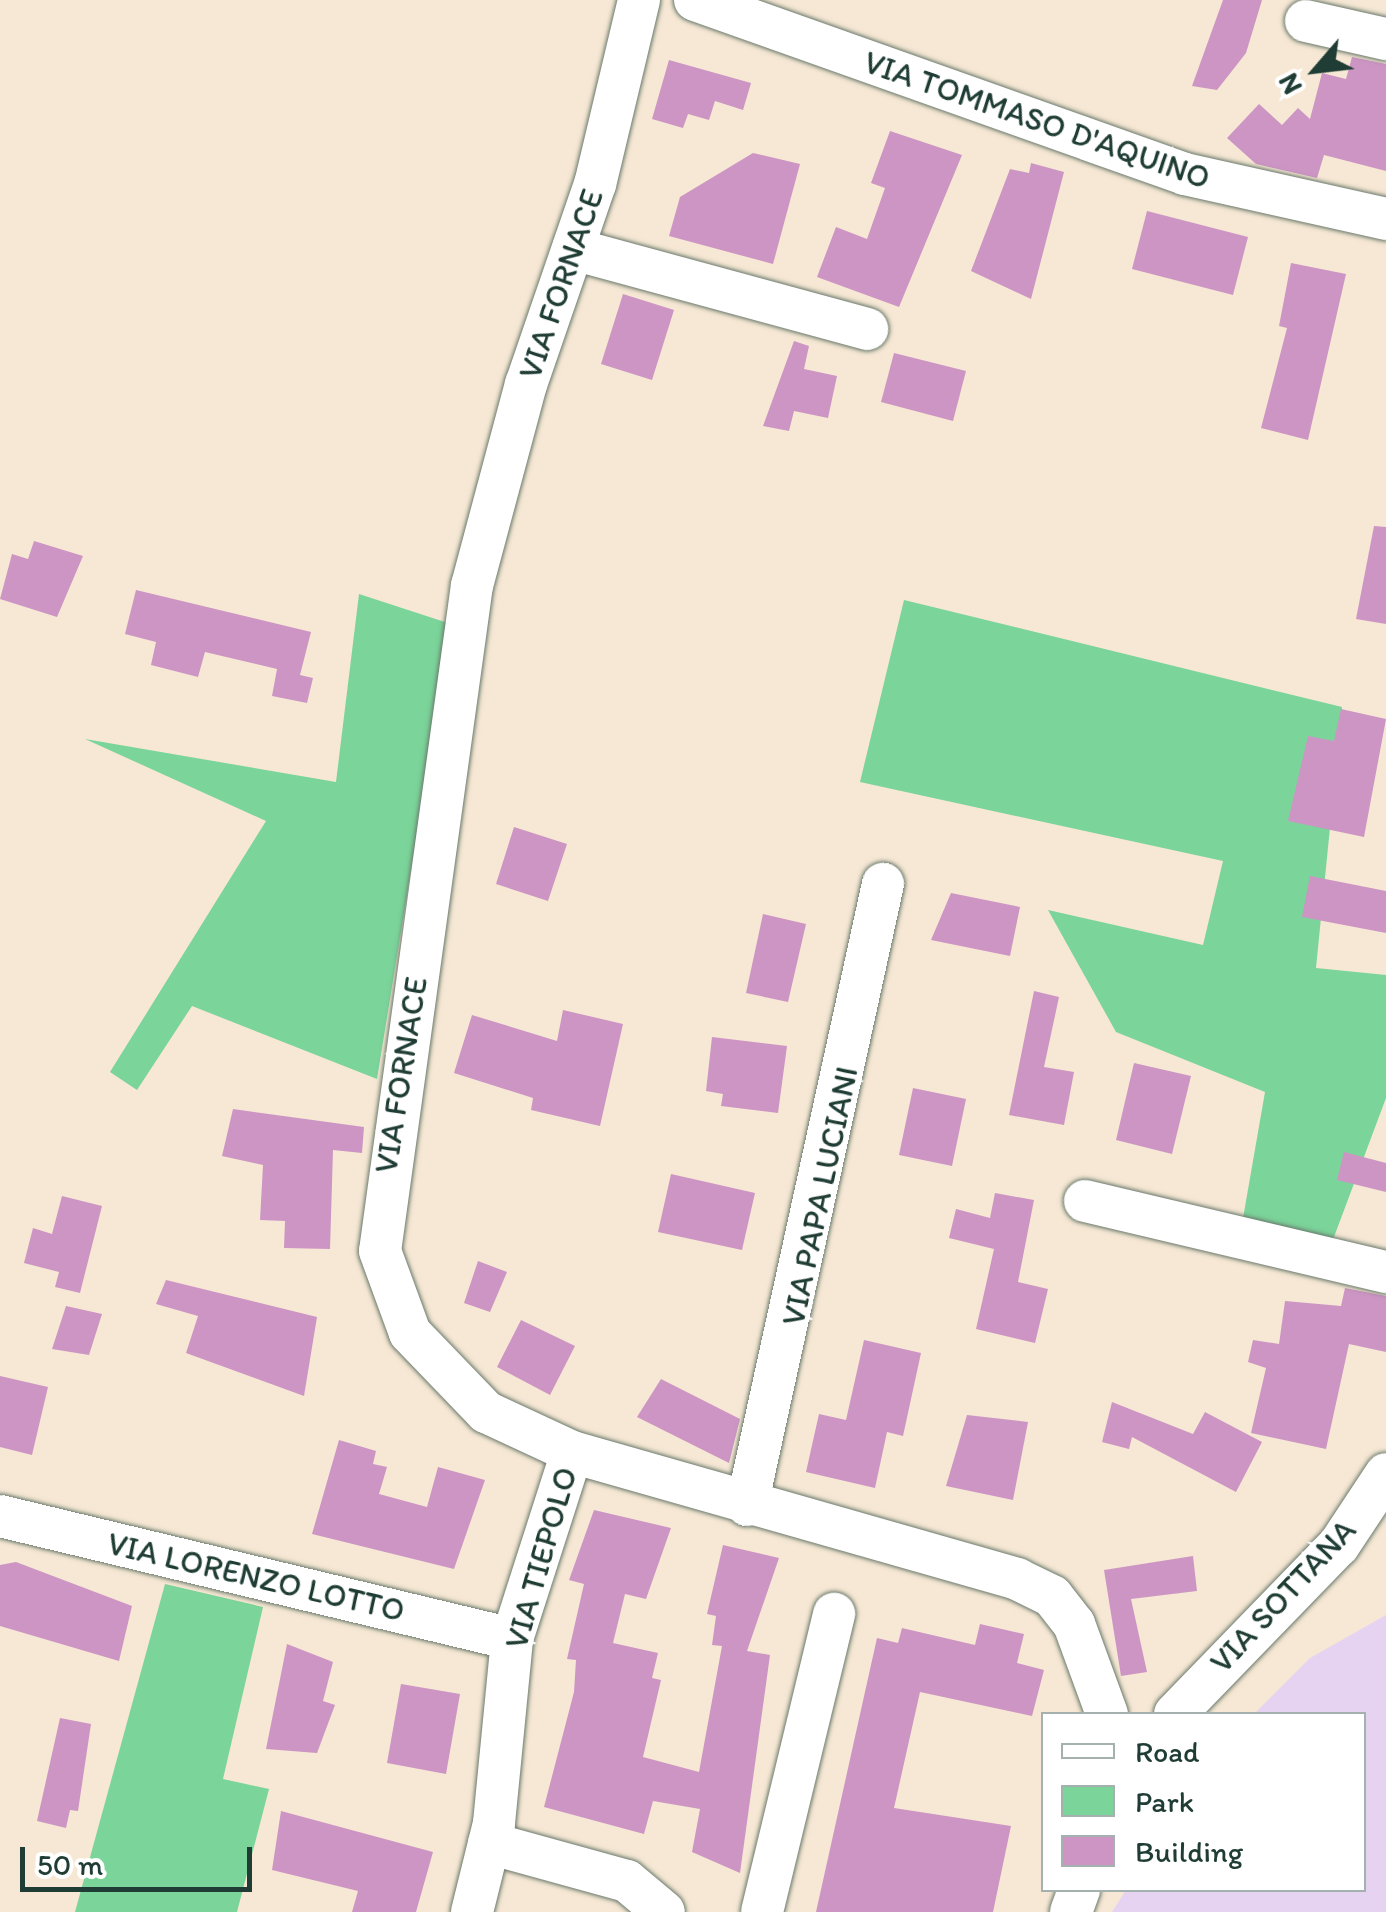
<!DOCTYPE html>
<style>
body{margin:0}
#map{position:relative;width:1386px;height:1912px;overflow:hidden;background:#f6e8d4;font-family:Itim,sans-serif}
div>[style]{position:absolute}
.built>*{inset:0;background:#e5d3f1}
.green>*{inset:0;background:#7bd49a}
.building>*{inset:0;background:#cd95c4}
.roads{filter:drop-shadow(0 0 2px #6a796c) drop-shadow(0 0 2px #6a796c)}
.minor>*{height:42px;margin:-21px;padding:0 21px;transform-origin:21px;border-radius:21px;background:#fff}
span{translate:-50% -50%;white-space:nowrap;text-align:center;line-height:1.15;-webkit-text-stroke:9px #fff;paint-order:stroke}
.street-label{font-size:32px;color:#1f3d34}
.legend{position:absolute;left:1041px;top:1712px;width:325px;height:180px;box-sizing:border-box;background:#fff;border:2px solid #a5b1ae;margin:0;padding:12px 18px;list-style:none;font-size:30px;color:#1f3d34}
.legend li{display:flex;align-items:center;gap:20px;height:50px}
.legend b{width:50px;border:2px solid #a5b1ae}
.north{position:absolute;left:1266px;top:20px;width:100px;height:100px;-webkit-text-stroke:8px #fff;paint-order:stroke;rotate:242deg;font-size:28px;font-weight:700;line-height:40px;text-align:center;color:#1f3d34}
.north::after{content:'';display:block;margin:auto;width:35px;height:45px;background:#1f3d34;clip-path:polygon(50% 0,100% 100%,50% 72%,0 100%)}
.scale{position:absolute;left:20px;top:1847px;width:232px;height:45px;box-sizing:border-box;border:5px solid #1f3d34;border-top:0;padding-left:12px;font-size:30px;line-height:35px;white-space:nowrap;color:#1f3d34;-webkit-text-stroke:8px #fff;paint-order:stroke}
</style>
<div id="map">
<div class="built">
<div style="clip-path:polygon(1386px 1615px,1386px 1912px,1112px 1912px,1126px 1890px,1364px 1890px,1364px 1714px,1254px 1714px,1310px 1658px)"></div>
</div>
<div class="green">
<div style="clip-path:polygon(359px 594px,451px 624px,377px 1079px,192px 1006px,137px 1090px,110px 1072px,266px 821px,85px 739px,336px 782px)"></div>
<div style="clip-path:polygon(904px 600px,1342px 707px,1316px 968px,1386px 975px,1386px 1098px,1325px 1261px,1242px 1224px,1265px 1092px,1116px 1032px,1048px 910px,1203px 945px,1223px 861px,860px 782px)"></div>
<div style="clip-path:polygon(165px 1584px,263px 1607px,223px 1779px,269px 1789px,237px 1912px,75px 1912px)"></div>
</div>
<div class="building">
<div style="clip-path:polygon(1223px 0,1262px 0,1246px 53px,1217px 90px,1192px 86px)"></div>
<div style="clip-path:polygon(1352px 57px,1386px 64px,1386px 171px,1324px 155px,1317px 178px,1256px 164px,1227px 138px,1259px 104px,1282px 125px,1298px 108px,1310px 119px,1322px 73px,1346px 79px)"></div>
<div style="clip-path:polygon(669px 60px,751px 83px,743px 110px,715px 101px,709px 120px,688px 114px,683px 128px,652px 119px)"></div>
<div style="clip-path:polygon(890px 131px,962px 155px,899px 307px,817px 277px,836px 227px,867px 239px,885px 188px,871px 183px)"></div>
<div style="clip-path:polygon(753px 153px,800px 164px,773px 264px,669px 236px,680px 197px)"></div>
<div style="clip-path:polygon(1031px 163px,1064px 172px,1031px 299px,971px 271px,1010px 169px,1029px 173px)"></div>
<div style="clip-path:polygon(1147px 211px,1248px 237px,1233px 295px,1132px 269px)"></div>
<div style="clip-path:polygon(1291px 263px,1346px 274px,1308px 440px,1261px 428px,1287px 328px,1279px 326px)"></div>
<div style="clip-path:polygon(623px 294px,674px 310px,652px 380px,601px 364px)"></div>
<div style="clip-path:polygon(794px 341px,809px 346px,804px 369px,837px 376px,828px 418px,794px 411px,789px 431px,763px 426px)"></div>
<div style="clip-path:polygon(894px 353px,966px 371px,953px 421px,881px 402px)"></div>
<div style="clip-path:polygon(1374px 526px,1386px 527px,1386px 624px,1356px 619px)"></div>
<div style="clip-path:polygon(34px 541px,83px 556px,57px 617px,0 599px,12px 554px,28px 559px)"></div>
<div style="clip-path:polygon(136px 590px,311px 632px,300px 675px,313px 678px,307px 703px,272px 696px,277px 669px,205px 652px,198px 677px,151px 665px,156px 642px,125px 634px)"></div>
<div style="clip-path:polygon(1341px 709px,1386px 719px,1364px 837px,1288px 821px,1308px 736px,1334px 741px)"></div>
<div style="clip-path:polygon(514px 827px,567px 844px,548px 901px,496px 884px)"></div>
<div style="clip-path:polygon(1310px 876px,1386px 891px,1386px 933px,1302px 917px)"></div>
<div style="clip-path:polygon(951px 893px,1020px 907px,1010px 956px,931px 940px)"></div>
<div style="clip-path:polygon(763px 914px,806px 924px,788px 1002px,746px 993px)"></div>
<div style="clip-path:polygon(1034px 991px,1059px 997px,1044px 1067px,1074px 1072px,1064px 1125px,1009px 1115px)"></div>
<div style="clip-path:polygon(563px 1010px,623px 1024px,600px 1126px,531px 1110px,533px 1098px,454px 1073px,472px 1015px,557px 1041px)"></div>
<div style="clip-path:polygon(712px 1037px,787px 1046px,778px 1113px,721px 1106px,723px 1094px,706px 1091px)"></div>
<div style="clip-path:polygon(1134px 1063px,1191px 1076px,1172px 1154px,1116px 1140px)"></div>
<div style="clip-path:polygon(913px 1088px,966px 1099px,952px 1166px,899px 1155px)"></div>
<div style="clip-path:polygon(233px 1109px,364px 1127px,362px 1153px,333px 1150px,330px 1249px,284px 1248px,285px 1221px,260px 1220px,263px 1165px,222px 1156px)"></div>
<div style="clip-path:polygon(1344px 1152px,1386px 1163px,1386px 1192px,1337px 1180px)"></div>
<div style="clip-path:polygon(671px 1174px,755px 1193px,742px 1250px,658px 1232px)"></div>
<div style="clip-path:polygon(995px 1193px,1034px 1200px,1018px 1282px,1048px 1289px,1035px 1343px,976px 1329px,994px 1249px,949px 1238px,956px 1209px,990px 1218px)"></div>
<div style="clip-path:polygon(62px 1196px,102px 1206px,80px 1293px,55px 1287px,59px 1272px,24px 1263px,33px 1228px,52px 1234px)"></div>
<div style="clip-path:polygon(478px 1261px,507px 1272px,490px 1312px,464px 1303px)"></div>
<div style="clip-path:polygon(166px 1280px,317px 1317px,304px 1396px,186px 1353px,198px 1316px,156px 1304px)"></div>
<div style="clip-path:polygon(1345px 1288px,1386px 1296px,1386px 1352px,1349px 1344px,1326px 1449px,1251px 1433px,1266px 1368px,1248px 1362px,1253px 1340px,1279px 1344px,1285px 1301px,1341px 1306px)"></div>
<div style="clip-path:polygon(66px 1306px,102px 1314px,89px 1355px,52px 1349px)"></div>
<div style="clip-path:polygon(521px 1320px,575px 1346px,550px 1395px,497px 1367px)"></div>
<div style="clip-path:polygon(864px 1340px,921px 1353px,903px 1436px,887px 1432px,875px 1488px,806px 1472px,819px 1414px,846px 1420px)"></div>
<div style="clip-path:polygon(0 1376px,48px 1387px,32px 1455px,0 1447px)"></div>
<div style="clip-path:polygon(661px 1379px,740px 1419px,729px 1463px,637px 1417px)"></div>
<div style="clip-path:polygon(1112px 1402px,1193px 1434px,1205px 1412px,1262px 1442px,1236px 1492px,1132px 1437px,1129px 1449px,1102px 1442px)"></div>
<div style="clip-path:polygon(967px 1415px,1028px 1422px,1013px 1500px,946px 1486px)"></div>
<div style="clip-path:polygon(339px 1440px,376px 1451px,373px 1464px,387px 1467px,379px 1494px,427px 1507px,438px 1467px,485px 1480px,454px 1569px,312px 1534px)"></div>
<div style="clip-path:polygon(594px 1510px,671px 1528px,646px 1599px,625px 1594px,613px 1643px,658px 1653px,652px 1678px,661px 1680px,643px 1757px,699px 1772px,722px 1646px,712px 1645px,716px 1616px,707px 1614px,723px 1545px,779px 1558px,747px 1651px,770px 1655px,740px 1873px,692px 1852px,700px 1809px,653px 1801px,644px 1834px,544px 1807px,574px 1692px,576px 1660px,567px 1659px,584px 1584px,569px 1580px)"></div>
<div style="clip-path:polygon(1193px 1556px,1197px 1591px,1131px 1599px,1147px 1672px,1121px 1676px,1104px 1570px)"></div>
<div style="clip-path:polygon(16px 1562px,132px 1606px,119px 1661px,0 1626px,0 1565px)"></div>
<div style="clip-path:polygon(980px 1624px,1024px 1634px,1017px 1663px,1044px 1670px,1032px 1716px,920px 1692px,894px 1808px,1011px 1826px,993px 1912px,816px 1912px,877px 1638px,898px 1643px,902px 1628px,975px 1645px)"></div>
<div style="clip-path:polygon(287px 1644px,333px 1662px,323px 1701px,335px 1705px,317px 1753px,266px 1749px)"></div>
<div style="clip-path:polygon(401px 1684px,460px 1694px,446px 1774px,387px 1763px)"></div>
<div style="clip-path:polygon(60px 1718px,91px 1724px,78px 1811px,70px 1810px,66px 1828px,37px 1821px)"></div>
<div style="clip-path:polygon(281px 1811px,433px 1852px,416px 1912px,352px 1912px,358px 1891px,272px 1870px)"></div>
</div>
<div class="roads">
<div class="minor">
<div style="left:639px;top:0;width:189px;rotate:103.4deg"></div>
<div style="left:595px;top:184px;width:212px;rotate:109deg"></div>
<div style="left:526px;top:384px;width:208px;rotate:105deg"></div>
<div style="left:472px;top:585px;width:672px;rotate:97.86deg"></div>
<div style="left:380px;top:1251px;width:87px;rotate:69.9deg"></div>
<div style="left:410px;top:1333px;width:110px;rotate:46.1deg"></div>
<div style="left:486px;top:1412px;width:95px;rotate:24.9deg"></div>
<div style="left:572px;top:1452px;width:463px;rotate:15.9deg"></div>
<div style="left:1017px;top:1579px;width:39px;rotate:26deg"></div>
<div style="left:1052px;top:1596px;width:36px;rotate:52deg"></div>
<div style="left:1074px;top:1624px;width:96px;rotate:69.9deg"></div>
<div style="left:695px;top:0;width:520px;rotate:19.55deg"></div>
<div style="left:1185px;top:174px;width:206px;rotate:12.6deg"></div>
<div style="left:1306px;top:21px;width:82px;rotate:12.7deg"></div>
<div style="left:573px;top:249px;width:305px;rotate:15.2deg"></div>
<div style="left:1085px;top:1201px;width:309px;rotate:13.3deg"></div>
<div style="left:747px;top:1505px;width:636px;rotate:-77.65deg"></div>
<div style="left:0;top:1516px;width:527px;rotate:13.51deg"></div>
<div style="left:1175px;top:1714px;width:235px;rotate:-45.9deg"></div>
<div style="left:1339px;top:1545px;width:85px;rotate:-56.5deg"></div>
<div style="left:489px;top:1843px;width:143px;rotate:15.4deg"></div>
<div style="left:627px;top:1881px;width:48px;rotate:40deg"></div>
<div style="left:472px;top:1912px;width:92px;rotate:-76.1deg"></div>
<div style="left:494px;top:1823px;width:185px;rotate:-84.4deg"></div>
<div style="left:512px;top:1639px;width:196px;rotate:-72.2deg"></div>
<div style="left:762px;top:1912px;width:307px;rotate:-76.4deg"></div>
<div style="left:1071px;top:1912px;width:23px;rotate:-70deg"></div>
</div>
</div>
<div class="street-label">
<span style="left:1037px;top:120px;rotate:19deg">VIA TOMMASO D'AQUINO</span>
<span style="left:561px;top:284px;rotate:-71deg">VIA FORNACE</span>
<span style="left:401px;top:1075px;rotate:-81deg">VIA FORNACE</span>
<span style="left:820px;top:1196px;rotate:-78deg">VIA PAPA LUCIANI</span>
<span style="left:541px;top:1558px;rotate:-74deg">VIA TIEPOLO</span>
<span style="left:256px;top:1577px;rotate:13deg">VIA LORENZO LOTTO</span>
<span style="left:1283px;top:1596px;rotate:-47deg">VIA SOTTANA</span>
</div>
<ul class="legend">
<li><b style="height:12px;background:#fff"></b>Road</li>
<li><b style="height:28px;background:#7bd49a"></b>Park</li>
<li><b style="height:28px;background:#cd95c4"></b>Building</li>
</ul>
<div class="north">N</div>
<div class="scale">50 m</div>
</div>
